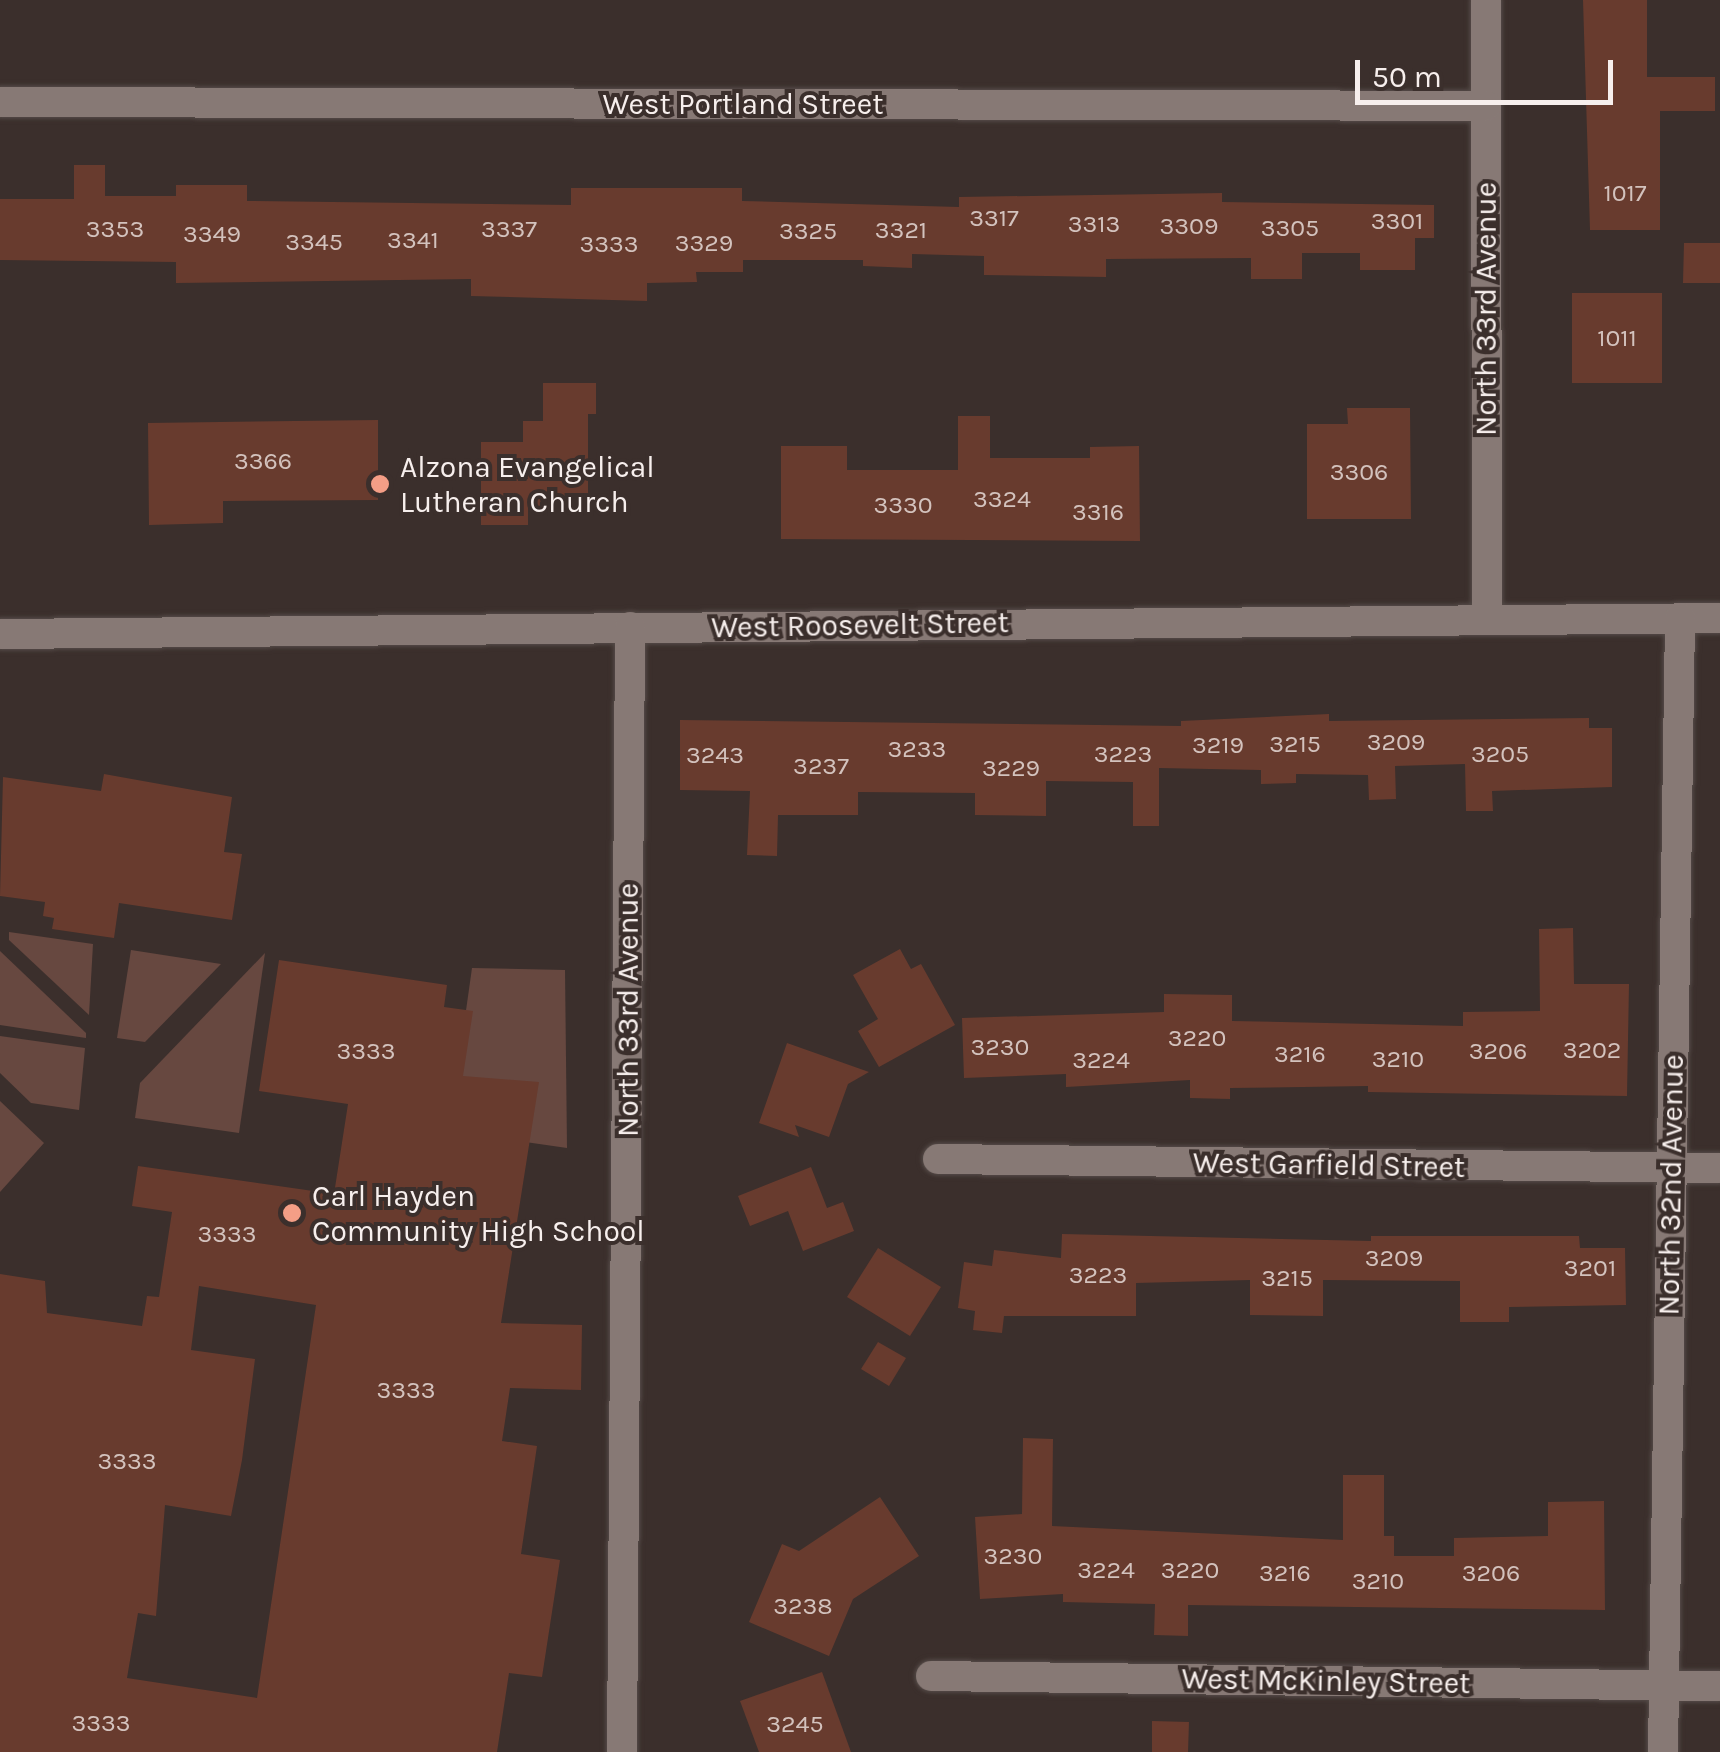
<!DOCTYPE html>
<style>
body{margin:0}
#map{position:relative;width:1720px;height:1752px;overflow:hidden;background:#3b2f2c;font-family:Karla,sans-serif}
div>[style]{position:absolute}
.green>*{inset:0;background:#674840}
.building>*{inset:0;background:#683b2e}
.roads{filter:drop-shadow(0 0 2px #554b48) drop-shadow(0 0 2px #554b48)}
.minor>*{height:30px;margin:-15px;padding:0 15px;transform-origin:15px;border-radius:15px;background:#877975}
.dots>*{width:28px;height:28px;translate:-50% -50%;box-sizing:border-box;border:5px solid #3b2f2c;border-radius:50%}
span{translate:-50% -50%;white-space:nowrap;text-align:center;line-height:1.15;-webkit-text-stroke:8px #3b2f2c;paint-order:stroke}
.number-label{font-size:25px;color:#d3c2bd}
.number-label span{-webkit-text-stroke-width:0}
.street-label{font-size:30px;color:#f7efed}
.poi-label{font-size:30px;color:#f7efed}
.left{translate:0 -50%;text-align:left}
.scale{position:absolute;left:1355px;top:60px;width:258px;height:45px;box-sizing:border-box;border:5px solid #f7efed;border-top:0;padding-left:12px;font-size:30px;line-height:35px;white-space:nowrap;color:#f7efed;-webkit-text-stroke:8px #3b2f2c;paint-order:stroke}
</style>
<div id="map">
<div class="green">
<div style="clip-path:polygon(9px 932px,93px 944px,89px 1015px,9px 940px)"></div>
<div style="clip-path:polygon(131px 950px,221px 964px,145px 1042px,117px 1038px)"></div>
<div style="clip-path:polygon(0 951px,86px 1033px,86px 1038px,0 1025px)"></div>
<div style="clip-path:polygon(265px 953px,239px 1133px,135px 1118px,140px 1083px)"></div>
<div style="clip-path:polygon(472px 968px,565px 970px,567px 1148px,449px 1131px)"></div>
<div style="clip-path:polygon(0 1036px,85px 1048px,79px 1110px,31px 1103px,0 1073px)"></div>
<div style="clip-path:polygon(0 1101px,44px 1143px,0 1192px)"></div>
</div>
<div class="building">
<div style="clip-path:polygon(1583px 0,1647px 0,1647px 77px,1715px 77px,1715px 111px,1660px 111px,1660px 230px,1590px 230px)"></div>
<div style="clip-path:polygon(74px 165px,105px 165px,105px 196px,176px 196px,176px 185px,247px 185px,247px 201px,571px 205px,571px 188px,742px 188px,742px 201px,959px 207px,959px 197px,1222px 193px,1222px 202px,1434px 205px,1434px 238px,1415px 238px,1415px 270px,1360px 270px,1360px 253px,1302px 253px,1302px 279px,1251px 279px,1251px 258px,1106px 259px,1106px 277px,984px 275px,984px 256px,912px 254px,912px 268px,863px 266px,863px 260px,743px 260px,743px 272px,696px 272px,697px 282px,647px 283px,647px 301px,471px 296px,471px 279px,176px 283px,176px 262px,0 260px,0 199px,74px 199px)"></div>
<div style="clip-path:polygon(1684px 243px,1720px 243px,1720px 283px,1683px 283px)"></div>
<div style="clip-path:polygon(1572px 293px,1662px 293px,1662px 383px,1572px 383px)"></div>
<div style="clip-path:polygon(543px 383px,596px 383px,596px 414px,588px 414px,588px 506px,528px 506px,528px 525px,481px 525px,481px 442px,523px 442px,523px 421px,543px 421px)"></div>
<div style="clip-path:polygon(1347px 408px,1410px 408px,1411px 519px,1307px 519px,1307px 424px,1348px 424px)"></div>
<div style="clip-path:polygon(958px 416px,990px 416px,990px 458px,1090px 458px,1090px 447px,1139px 446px,1140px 541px,781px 539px,781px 446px,847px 446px,847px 470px,958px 470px)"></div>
<div style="clip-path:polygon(378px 420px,378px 500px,223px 501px,223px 523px,149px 525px,148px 423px)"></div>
<div style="clip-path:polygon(1329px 714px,1329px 721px,1589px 718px,1589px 728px,1612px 728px,1612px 787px,1492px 791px,1493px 811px,1466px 811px,1465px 764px,1395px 766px,1396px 799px,1369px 800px,1368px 775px,1296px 774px,1296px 783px,1261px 784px,1261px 770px,1159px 768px,1159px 826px,1133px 826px,1133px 782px,1046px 781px,1046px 816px,975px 815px,975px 793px,858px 792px,858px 815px,778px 815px,777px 856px,747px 855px,750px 791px,680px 790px,680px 720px,1181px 726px,1181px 721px)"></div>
<div style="clip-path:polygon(104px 774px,232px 797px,224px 852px,242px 854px,232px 920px,119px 903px,114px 938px,52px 929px,54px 918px,43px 916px,45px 902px,0 896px,3px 777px,101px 791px)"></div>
<div style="clip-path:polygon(1573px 928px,1574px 984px,1629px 984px,1627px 1096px,1368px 1092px,1368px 1086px,1230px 1088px,1230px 1099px,1190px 1098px,1190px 1080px,1066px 1087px,1066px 1074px,964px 1078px,962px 1018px,1164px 1012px,1164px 994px,1232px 995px,1232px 1021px,1463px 1026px,1463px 1012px,1540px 1011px,1539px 929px)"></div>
<div style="clip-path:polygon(900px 949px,911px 969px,921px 964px,955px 1025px,879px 1067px,858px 1031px,878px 1019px,853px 975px)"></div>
<div style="clip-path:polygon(evenodd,279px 960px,447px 985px,444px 1007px,473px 1011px,463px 1076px,539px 1082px,501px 1323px,582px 1325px,581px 1390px,510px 1388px,502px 1441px,537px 1446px,521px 1554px,560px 1560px,542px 1677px,509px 1673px,497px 1752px,0 1752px,0 1274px,45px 1281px,47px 1313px,142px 1326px,147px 1296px,159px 1297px,172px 1212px,132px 1206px,138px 1166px,334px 1194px,348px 1104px,259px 1091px,279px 960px,199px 1286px,316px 1305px,257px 1698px,127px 1678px,138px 1613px,156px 1616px,165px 1505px,231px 1516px,242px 1460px,255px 1359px,191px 1350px,199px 1286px)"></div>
<div style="clip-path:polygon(787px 1043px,869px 1072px,848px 1084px,829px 1137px,795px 1125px,799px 1137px,759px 1123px)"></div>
<div style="clip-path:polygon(811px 1167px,827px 1208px,843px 1202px,854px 1231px,803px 1251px,788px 1211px,750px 1226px,738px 1196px)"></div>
<div style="clip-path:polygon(1062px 1234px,1371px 1241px,1371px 1236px,1579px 1236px,1580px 1248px,1625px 1248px,1626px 1305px,1509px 1307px,1509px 1322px,1460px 1322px,1460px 1281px,1323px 1280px,1323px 1316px,1250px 1315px,1250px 1280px,1136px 1283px,1136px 1316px,1004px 1316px,1002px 1333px,973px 1330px,975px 1311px,958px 1308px,964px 1262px,992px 1266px,994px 1250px,1061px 1258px)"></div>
<div style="clip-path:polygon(878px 1248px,941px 1287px,910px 1336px,847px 1297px)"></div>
<div style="clip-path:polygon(878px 1342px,906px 1358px,889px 1386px,861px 1369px)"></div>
<div style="clip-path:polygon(1023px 1438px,1053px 1439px,1052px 1526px,1343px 1540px,1343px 1475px,1384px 1475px,1384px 1536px,1394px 1536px,1394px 1556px,1454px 1556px,1454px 1538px,1548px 1536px,1548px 1502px,1604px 1501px,1605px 1610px,1188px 1605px,1188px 1636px,1154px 1635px,1155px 1604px,1063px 1602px,1063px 1594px,980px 1599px,975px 1517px,1022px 1514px)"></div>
<div style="clip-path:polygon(880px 1497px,919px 1556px,853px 1599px,829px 1656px,749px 1622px,782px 1544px,799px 1551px)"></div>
<div style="clip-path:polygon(822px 1672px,851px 1752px,759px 1752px,740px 1701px)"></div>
<div style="clip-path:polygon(1152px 1721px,1189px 1722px,1188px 1752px,1152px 1752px)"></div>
</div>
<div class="roads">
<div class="minor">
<div style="left:1486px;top:0;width:618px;rotate:89.91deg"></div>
<div style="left:0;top:102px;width:1486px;rotate:0.15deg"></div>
<div style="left:0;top:634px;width:1720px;rotate:-0.53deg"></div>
<div style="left:938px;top:1159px;width:782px;rotate:0.66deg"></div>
<div style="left:931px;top:1676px;width:789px;rotate:0.73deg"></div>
<div style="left:622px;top:1752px;width:1125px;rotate:-89.59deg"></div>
<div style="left:1663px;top:1752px;width:1134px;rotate:-89.14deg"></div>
</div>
</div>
<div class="dots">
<div style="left:380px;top:484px;background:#f49e86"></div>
<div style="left:292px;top:1213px;background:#f49e86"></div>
</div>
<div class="number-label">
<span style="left:1625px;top:193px">1017</span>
<span style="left:994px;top:218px">3317</span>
<span style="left:1397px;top:221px">3301</span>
<span style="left:1094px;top:224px">3313</span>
<span style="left:1189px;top:226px">3309</span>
<span style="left:1290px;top:228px">3305</span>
<span style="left:115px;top:229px">3353</span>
<span style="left:509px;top:229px">3337</span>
<span style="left:901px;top:230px">3321</span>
<span style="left:808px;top:231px">3325</span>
<span style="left:212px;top:234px">3349</span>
<span style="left:413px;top:240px">3341</span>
<span style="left:314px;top:242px">3345</span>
<span style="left:704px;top:243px">3329</span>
<span style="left:609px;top:244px">3333</span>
<span style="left:1617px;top:338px">1011</span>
<span style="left:263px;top:461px">3366</span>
<span style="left:1359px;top:472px">3306</span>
<span style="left:1002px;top:499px">3324</span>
<span style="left:903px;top:505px">3330</span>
<span style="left:1098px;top:512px">3316</span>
<span style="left:1396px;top:742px">3209</span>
<span style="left:1295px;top:744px">3215</span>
<span style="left:1218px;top:745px">3219</span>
<span style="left:917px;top:749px">3233</span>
<span style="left:1123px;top:754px">3223</span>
<span style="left:1500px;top:754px">3205</span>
<span style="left:715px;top:755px">3243</span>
<span style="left:821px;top:766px">3237</span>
<span style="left:1011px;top:768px">3229</span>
<span style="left:1197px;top:1038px">3220</span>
<span style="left:1000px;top:1047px">3230</span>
<span style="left:1592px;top:1050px">3202</span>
<span style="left:366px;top:1051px">3333</span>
<span style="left:1498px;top:1051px">3206</span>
<span style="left:1300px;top:1054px">3216</span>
<span style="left:1398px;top:1059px">3210</span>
<span style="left:1101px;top:1060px">3224</span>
<span style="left:227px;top:1234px">3333</span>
<span style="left:1394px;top:1258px">3209</span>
<span style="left:1590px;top:1268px">3201</span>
<span style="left:1098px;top:1275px">3223</span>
<span style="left:1287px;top:1278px">3215</span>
<span style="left:406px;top:1390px">3333</span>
<span style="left:127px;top:1461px">3333</span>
<span style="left:1013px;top:1556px">3230</span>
<span style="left:1106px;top:1570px">3224</span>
<span style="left:1190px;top:1570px">3220</span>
<span style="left:1285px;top:1573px">3216</span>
<span style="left:1491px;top:1573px">3206</span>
<span style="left:1378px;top:1581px">3210</span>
<span style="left:803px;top:1606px">3238</span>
<span style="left:101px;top:1723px">3333</span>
<span style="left:795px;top:1724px">3245</span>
</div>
<div class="street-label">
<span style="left:743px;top:104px">West Portland Street</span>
<span style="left:1486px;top:309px;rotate:-90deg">North 33rd Avenue</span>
<span style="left:860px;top:625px;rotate:-1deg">West Roosevelt Street</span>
<span style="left:628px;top:1010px;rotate:-90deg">North 33rd Avenue</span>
<span style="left:1329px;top:1165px;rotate:1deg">West Garfield Street</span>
<span style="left:1671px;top:1185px;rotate:-89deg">North 32nd Avenue</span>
<span style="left:1326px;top:1681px;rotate:1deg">West McKinley Street</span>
</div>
<div class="poi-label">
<span class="left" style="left:400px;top:484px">Alzona Evangelical<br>Lutheran Church</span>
<span class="left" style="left:312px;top:1213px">Carl Hayden<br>Community High School</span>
</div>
<div class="scale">50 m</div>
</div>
